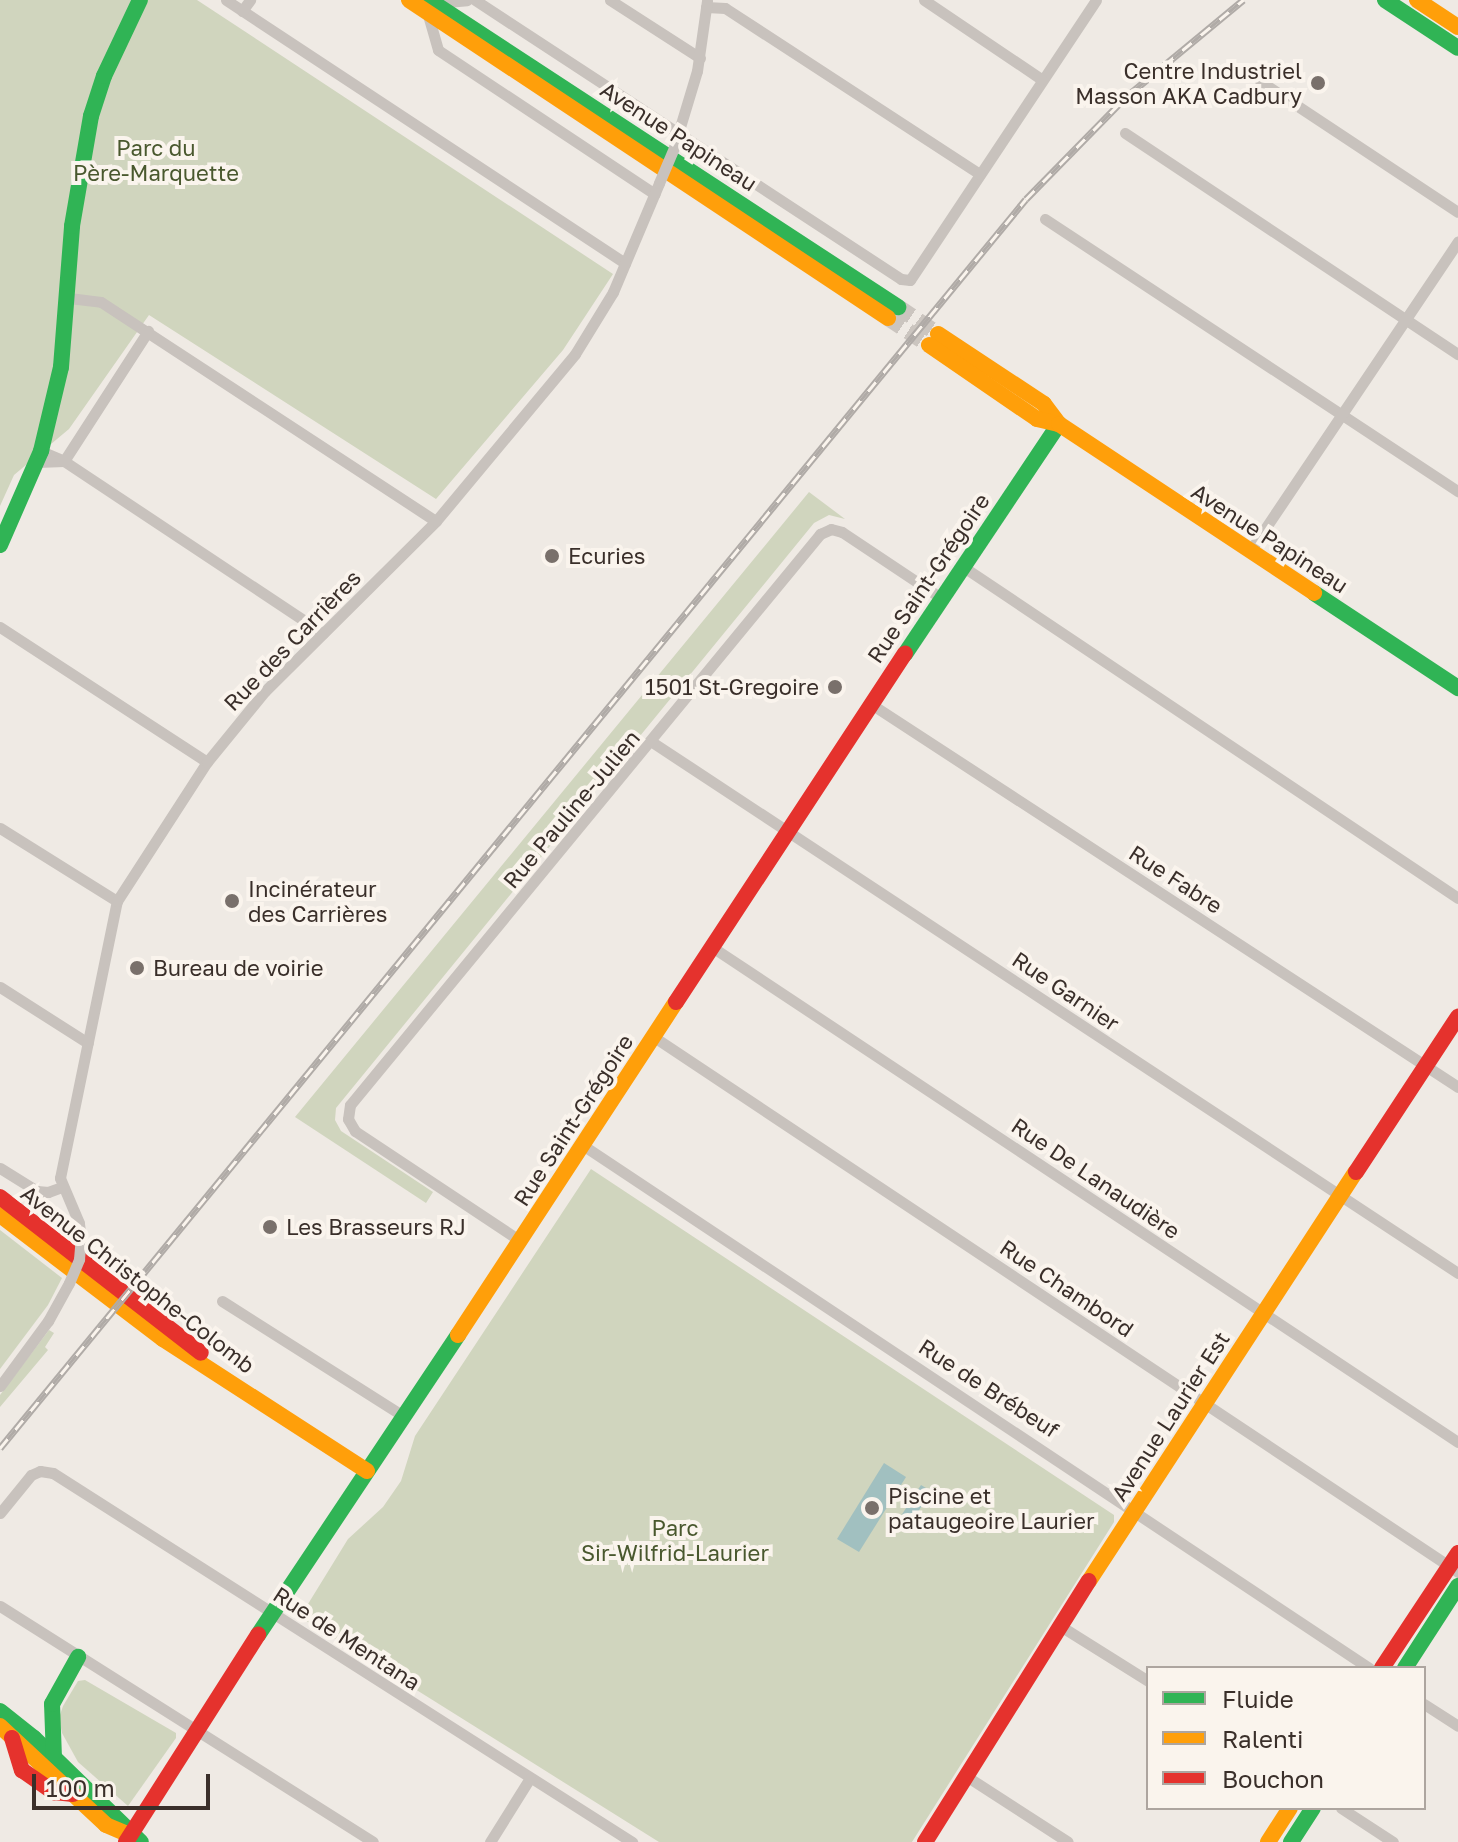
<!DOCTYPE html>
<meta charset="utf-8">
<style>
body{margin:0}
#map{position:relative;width:1458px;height:1842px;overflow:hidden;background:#efeae4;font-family:"Golos Text",sans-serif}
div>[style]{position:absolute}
.green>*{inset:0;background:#d0d5be}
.water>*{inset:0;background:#a1c0c0}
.secondary-tunnel>*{height:16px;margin-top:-8px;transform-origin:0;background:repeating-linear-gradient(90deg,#cbc5bf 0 16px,transparent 0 24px)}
.street>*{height:11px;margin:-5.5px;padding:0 5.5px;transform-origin:5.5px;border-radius:5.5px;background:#c8c2bd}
.fast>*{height:16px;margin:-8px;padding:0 8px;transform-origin:8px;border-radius:8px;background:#30b455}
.slow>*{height:16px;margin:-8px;padding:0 8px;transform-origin:8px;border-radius:8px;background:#ff9f0a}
.jam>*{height:16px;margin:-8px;padding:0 8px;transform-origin:8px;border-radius:8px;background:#e5322d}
.rail>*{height:7px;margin-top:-3.5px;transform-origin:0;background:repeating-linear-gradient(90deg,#faf4ed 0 12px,#b0aba7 0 24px);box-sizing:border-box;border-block:2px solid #b0aba7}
.street-bridge>*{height:11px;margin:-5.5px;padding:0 5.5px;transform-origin:5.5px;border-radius:5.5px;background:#c8c2bd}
.dots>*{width:22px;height:22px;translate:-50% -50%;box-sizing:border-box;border:4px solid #faf4ed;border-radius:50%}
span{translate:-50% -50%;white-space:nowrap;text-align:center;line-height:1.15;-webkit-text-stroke:8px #faf4ed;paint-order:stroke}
.poi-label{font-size:22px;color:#3a2f2a}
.right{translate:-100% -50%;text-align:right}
.left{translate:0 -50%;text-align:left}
.street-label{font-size:22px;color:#3a2f2a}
.park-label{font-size:22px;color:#49582e}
.legend{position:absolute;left:1146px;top:1666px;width:280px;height:144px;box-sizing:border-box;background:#faf4ed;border:2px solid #ada59f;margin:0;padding:10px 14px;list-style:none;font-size:24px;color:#3a2f2a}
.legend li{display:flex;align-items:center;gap:16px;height:40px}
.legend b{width:40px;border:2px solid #ada59f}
.scale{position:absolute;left:32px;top:1774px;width:178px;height:36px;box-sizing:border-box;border:4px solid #3a2f2a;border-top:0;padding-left:10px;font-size:24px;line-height:28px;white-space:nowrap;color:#3a2f2a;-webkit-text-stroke:6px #faf4ed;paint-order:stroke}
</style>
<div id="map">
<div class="green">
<div style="clip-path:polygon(0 0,197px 0,613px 274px,563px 350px,436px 499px,149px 315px,69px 429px,14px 475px,0 506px)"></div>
<div style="clip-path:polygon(809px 492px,845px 519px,829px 515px,814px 523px,336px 1108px,335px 1120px,341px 1131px,433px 1192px,426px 1203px,295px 1117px)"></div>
<div style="clip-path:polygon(591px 1169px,1114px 1515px,1114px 1522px,912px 1842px,659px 1842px,300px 1617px,348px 1539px,383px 1507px,401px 1481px,415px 1436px)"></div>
<div style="clip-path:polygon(0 1230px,62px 1278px,48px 1305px,0 1369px)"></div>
<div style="clip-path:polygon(49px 1330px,54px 1333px,45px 1347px,48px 1350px,0 1407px,0 1395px)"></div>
<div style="clip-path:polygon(85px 1680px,176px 1733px,176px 1738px,128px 1806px,78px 1762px,62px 1733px,59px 1718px,63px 1706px,78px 1681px)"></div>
</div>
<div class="water">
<div style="clip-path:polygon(884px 1463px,906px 1477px,859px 1552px,837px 1539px)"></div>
<div style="clip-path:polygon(921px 1485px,931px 1491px,908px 1528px,897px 1522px)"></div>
</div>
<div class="secondary-tunnel">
<div style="left:898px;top:307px;width:48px;rotate:34deg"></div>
<div style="left:888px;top:318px;width:49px;rotate:33.4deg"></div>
</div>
<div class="street">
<div style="left:226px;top:0;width:478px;rotate:33.4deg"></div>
<div style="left:475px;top:0;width:509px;rotate:33.22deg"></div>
<div style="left:901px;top:279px;width:9px;rotate:6deg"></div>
<div style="left:910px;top:280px;width:336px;rotate:-56.4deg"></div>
<div style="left:610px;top:0;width:107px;rotate:32.8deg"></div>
<div style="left:924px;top:0;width:141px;rotate:34deg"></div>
<div style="left:435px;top:3px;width:32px;rotate:-5deg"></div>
<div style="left:706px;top:7px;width:19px;rotate:3deg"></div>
<div style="left:725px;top:8px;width:304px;rotate:33.1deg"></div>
<div style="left:242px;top:11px;width:14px;rotate:-54deg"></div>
<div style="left:428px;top:15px;width:36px;rotate:74deg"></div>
<div style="left:438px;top:50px;width:260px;rotate:33.6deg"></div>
<div style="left:1260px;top:81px;width:237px;rotate:33.5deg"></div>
<div style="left:1125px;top:133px;width:400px;rotate:33.6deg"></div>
<div style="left:674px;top:147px;width:79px;rotate:-73.2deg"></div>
<div style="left:697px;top:71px;width:71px;rotate:-81.9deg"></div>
<div style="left:1045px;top:219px;width:495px;rotate:33.4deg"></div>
<div style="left:69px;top:298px;width:32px;rotate:7deg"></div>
<div style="left:101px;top:302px;width:400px;rotate:33.2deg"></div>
<div style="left:41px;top:451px;width:25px;rotate:23deg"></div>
<div style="left:64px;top:461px;width:311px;rotate:33.6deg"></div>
<div style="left:37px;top:462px;width:27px;rotate:-2deg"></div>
<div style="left:64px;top:461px;width:155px;rotate:-57.1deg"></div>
<div style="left:1250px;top:551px;width:373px;rotate:-56.1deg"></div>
<div style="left:962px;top:566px;width:597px;rotate:33.8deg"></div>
<div style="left:0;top:627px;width:247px;rotate:33.1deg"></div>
<div style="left:871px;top:704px;width:701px;rotate:33.12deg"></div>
<div style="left:652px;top:742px;width:965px;rotate:33.38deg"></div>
<div style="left:0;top:828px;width:138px;rotate:32deg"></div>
<div style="left:712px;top:947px;width:895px;rotate:33.57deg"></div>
<div style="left:0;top:987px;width:104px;rotate:32.5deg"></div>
<div style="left:654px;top:1037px;width:966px;rotate:33.64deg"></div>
<div style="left:584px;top:1146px;width:943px;rotate:33.62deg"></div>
<div style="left:0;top:1168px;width:44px;rotate:31.9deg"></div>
<div style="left:37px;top:1191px;width:11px;rotate:5deg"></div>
<div style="left:48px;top:1192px;width:15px;rotate:-20deg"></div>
<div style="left:81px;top:1238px;width:15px;rotate:-98deg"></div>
<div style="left:79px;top:1223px;width:49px;rotate:-112.9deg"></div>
<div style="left:60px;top:1178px;width:283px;rotate:-78.4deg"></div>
<div style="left:117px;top:901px;width:166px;rotate:-57.1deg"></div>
<div style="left:207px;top:762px;width:92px;rotate:-50.8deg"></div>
<div style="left:265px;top:691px;width:241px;rotate:-44.8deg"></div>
<div style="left:436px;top:521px;width:217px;rotate:-50.2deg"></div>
<div style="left:575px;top:354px;width:73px;rotate:-58.5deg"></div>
<div style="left:613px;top:292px;width:118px;rotate:-67.1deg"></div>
<div style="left:519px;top:1240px;width:197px;rotate:-146.4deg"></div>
<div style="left:355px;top:1131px;width:14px;rotate:-120deg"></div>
<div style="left:348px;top:1119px;width:14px;rotate:-82deg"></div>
<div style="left:350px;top:1105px;width:740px;rotate:-50.54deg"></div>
<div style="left:820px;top:534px;width:12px;rotate:-24deg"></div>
<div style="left:831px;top:529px;width:11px;rotate:15deg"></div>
<div style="left:842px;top:532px;width:119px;rotate:33.7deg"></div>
<div style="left:222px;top:1301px;width:214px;rotate:32.4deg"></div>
<div style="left:0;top:1386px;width:81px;rotate:-53.6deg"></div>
<div style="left:48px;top:1321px;width:43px;rotate:-61.1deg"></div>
<div style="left:0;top:1513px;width:49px;rotate:-50.8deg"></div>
<div style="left:31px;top:1475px;width:10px;rotate:-24deg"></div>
<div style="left:40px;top:1471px;width:13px;rotate:9deg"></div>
<div style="left:53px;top:1473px;width:687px;rotate:32.51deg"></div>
<div style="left:0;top:1606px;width:441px;rotate:32.3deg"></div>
<div style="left:1062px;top:1627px;width:102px;rotate:32.1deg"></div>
<div style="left:1424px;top:1704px;width:40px;rotate:32.9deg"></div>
<div style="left:966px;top:1776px;width:121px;rotate:32.9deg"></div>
<div style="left:1341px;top:1808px;width:62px;rotate:33.2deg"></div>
<div style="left:490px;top:1842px;width:75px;rotate:-58deg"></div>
</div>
<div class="fast">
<div style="left:429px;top:0;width:561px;rotate:33.21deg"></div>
<div style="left:1385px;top:0;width:87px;rotate:33.3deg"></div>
<div style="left:0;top:545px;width:103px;rotate:-66.4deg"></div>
<div style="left:41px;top:451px;width:86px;rotate:-76.6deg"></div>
<div style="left:61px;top:367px;width:141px;rotate:-85.5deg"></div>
<div style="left:72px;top:226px;width:112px;rotate:-80.2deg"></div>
<div style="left:91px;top:116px;width:42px;rotate:-72deg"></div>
<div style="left:104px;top:76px;width:84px;rotate:-64.7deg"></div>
<div style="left:1314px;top:593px;width:173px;rotate:33.4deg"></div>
<div style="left:905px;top:654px;width:277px;rotate:-56.2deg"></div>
<div style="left:258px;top:1635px;width:361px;rotate:-56.3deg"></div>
<div style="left:1405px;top:1668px;width:98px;rotate:-57.1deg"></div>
<div style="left:0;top:1711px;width:43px;rotate:38.5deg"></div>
<div style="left:34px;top:1738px;width:149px;rotate:44.2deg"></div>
<div style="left:54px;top:1758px;width:54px;rotate:-92.1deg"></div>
<div style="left:52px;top:1704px;width:54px;rotate:-61deg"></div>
<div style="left:1291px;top:1842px;width:40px;rotate:-57.1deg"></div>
</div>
<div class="slow">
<div style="left:409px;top:0;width:575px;rotate:33.58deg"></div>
<div style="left:1417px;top:0;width:49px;rotate:33.4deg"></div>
<div style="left:938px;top:334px;width:127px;rotate:33.4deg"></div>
<div style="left:1044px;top:404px;width:25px;rotate:53deg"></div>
<div style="left:929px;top:345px;width:131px;rotate:34.4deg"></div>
<div style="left:1037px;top:419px;width:23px;rotate:13deg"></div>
<div style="left:1059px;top:424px;width:306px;rotate:33.5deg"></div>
<div style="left:0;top:1215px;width:205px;rotate:37.3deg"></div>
<div style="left:163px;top:1339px;width:243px;rotate:32.9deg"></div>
<div style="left:458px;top:1335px;width:398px;rotate:-56.8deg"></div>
<div style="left:1089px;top:1581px;width:488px;rotate:-56.9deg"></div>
<div style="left:0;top:1726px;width:145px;rotate:43deg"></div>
<div style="left:106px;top:1825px;width:26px;rotate:23deg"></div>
<div style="left:1268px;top:1842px;width:40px;rotate:-57.1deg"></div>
</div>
<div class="jam">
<div style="left:676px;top:1002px;width:417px;rotate:-56.7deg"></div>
<div style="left:1356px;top:1172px;width:186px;rotate:-56.7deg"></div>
<div style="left:0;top:1197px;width:254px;rotate:37.8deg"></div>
<div style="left:1382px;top:1668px;width:138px;rotate:-56.5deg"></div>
<div style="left:12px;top:1738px;width:34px;rotate:73deg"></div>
<div style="left:22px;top:1770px;width:39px;rotate:35deg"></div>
<div style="left:54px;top:1792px;width:19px;rotate:6deg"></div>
<div style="left:126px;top:1842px;width:246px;rotate:-57.5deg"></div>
<div style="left:925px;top:1842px;width:308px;rotate:-57.9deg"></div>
</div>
<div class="rail">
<div style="left:0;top:1448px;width:1616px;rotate:-50.6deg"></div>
<div style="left:1026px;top:199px;width:144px;rotate:-45.6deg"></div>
<div style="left:1127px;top:96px;width:151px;rotate:-39.6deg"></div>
</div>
<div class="street-bridge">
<div style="left:659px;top:183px;width:39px;rotate:-67deg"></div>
<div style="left:69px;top:1283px;width:26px;rotate:-67deg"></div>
<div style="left:79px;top:1259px;width:21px;rotate:-85deg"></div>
</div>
<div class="dots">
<div style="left:1318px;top:83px;background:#79706b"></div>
<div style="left:552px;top:556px;background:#79706b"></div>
<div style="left:835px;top:687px;background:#79706b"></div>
<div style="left:232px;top:901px;background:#79706b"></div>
<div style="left:137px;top:968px;background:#79706b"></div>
<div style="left:270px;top:1227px;background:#79706b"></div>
<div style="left:872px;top:1508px;background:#79706b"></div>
</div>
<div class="poi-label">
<span class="right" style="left:1302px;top:83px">Centre Industriel<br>Masson AKA Cadbury</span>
<span class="left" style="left:568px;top:556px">Ecuries</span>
<span class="right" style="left:819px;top:687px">1501 St-Gregoire</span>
<span class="left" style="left:248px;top:901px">Incinérateur<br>des Carrières</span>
<span class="left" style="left:153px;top:968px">Bureau de voirie</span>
<span class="left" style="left:286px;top:1227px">Les Brasseurs RJ</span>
<span class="left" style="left:888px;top:1508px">Piscine et<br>pataugeoire Laurier</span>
</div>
<div class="street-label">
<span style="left:679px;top:136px;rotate:33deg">Avenue Papineau</span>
<span style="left:1270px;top:538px;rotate:33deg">Avenue Papineau</span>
<span style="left:928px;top:578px;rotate:-56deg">Rue Saint-Grégoire</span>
<span style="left:292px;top:640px;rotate:-46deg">Rue des Carrières</span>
<span style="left:571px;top:809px;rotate:-50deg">Rue Pauline-Julien</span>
<span style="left:1176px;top:879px;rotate:33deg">Rue Fabre</span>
<span style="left:1066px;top:991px;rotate:34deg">Rue Garnier</span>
<span style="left:573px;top:1120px;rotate:-57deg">Rue Saint-Grégoire</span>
<span style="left:1096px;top:1178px;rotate:34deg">Rue De Lanaudière</span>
<span style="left:138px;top:1279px;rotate:38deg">Avenue Christophe-Colomb</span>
<span style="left:1067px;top:1288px;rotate:34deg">Rue Chambord</span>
<span style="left:989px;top:1388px;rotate:33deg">Rue de Brébeuf</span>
<span style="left:1170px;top:1416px;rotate:-57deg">Avenue Laurier Est</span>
<span style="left:347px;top:1638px;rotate:33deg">Rue de Mentana</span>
</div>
<div class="park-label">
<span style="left:156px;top:160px">Parc du<br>Père-Marquette</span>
<span style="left:675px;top:1540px">Parc<br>Sir-Wilfrid-Laurier</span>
</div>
<ul class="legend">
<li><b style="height:10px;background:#30b455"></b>Fluide</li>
<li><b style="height:10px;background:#ff9f0a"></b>Ralenti</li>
<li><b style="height:10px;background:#e5322d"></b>Bouchon</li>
</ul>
<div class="scale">100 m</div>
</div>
